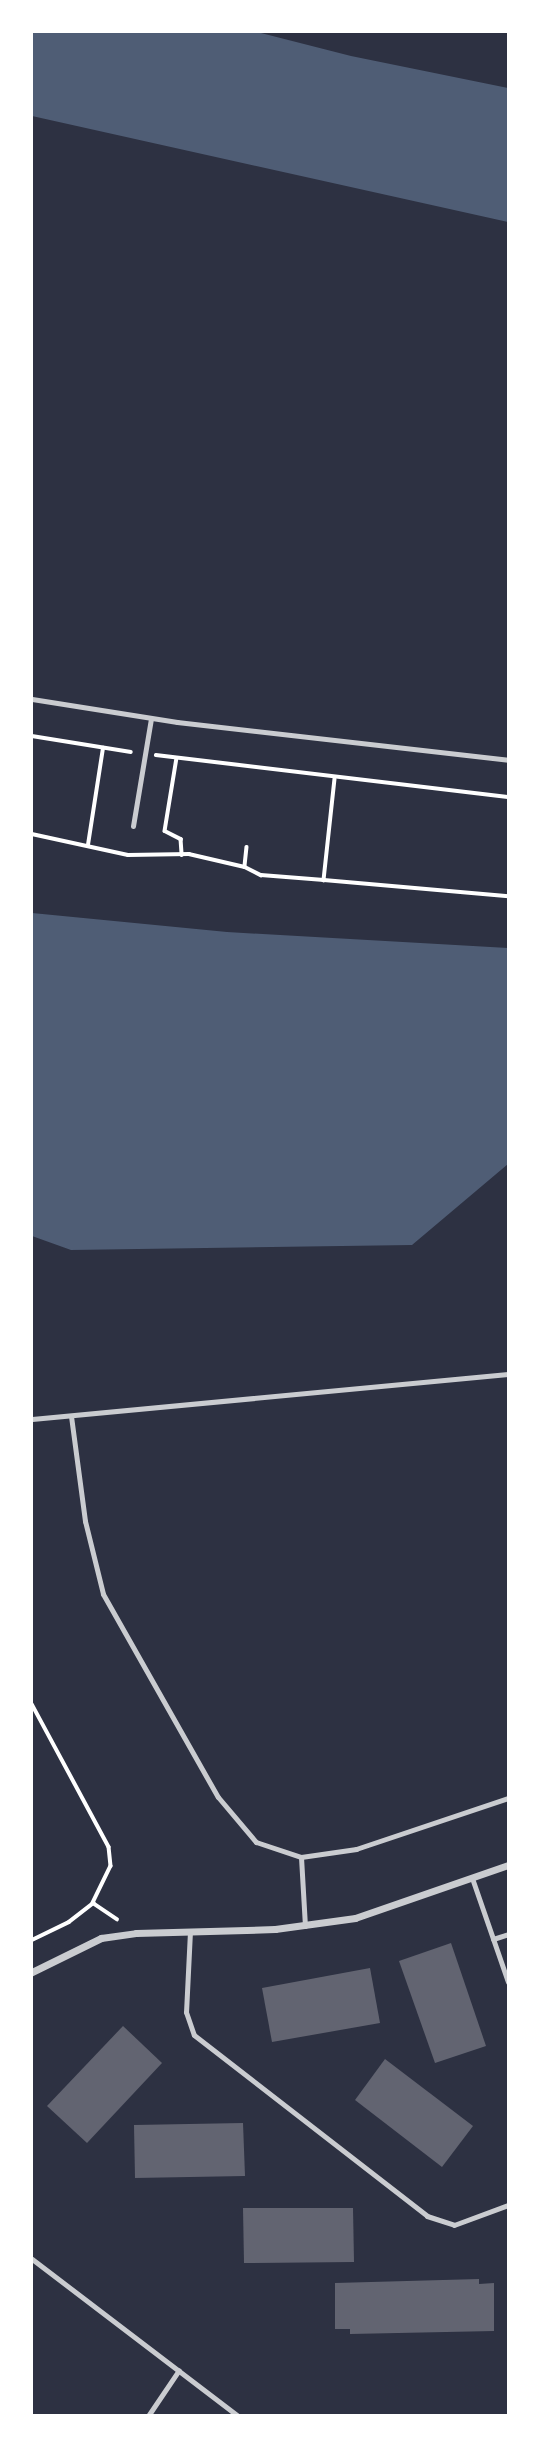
<!DOCTYPE html>
<style>
body{margin:0}
#map{position:relative;width:540px;height:2447px;overflow:hidden;background:#2d3142;font-family:"Fira Sans Condensed",sans-serif}
div>[style]{position:absolute}
.water>*{inset:0;background:#4f5d75}
.building>*{inset:0;background:#626471}
.path>*{height:3.5px;margin:-1.75px;padding:0 1.75px;transform-origin:1.75px;border-radius:1.75px;background:#fff}
.service>*{height:5px;margin:-2.5px;padding:0 2.5px;transform-origin:2.5px;border-radius:2.5px;background:#caccd0}
.minor>*{height:7px;margin:-3.5px;padding:0 3.5px;transform-origin:3.5px;border-radius:3.5px;background:#caccd0}
span{translate:-50% -50%;white-space:nowrap;text-align:center;line-height:1.15;-webkit-text-stroke:6px #fff;paint-order:stroke}
.frame{position:absolute;inset:0;border:33px solid #fff;pointer-events:none}
</style>
<div id="map">
<div class="water">
<div style="clip-path:polygon(32px 32px,257px 32px,351px 56px,508px 88px,508px 222px,32px 116px)"></div>
<div style="clip-path:polygon(32px 913px,227px 932px,508px 948px,508px 1164px,412px 1245px,71px 1250px,32px 1236px)"></div>
</div>
<div class="building">
<div style="clip-path:polygon(451px 1943px,486px 2046px,435px 2063px,399px 1961px)"></div>
<div style="clip-path:polygon(370px 1968px,380px 2023px,272px 2042px,262px 1988px)"></div>
<div style="clip-path:polygon(123px 2026px,162px 2063px,87px 2143px,47px 2106px)"></div>
<div style="clip-path:polygon(385px 2059px,473px 2126px,442px 2167px,355px 2100px)"></div>
<div style="clip-path:polygon(243px 2123px,245px 2176px,135px 2178px,134px 2125px)"></div>
<div style="clip-path:polygon(243px 2208px,353px 2208px,354px 2262px,244px 2263px)"></div>
<div style="clip-path:polygon(479px 2279px,479px 2284px,494px 2283px,494px 2331px,350px 2334px,350px 2329px,335px 2329px,335px 2283px)"></div>
</div>
<div class="path">
<div style="left:32px;top:736px;width:100px;rotate:9.2deg"></div>
<div style="left:156px;top:755px;width:354px;rotate:6.8deg"></div>
<div style="left:177px;top:758px;width:74px;rotate:99.3deg"></div>
<div style="left:165px;top:831px;width:18px;rotate:27deg"></div>
<div style="left:181px;top:839px;width:16px;rotate:86deg"></div>
<div style="left:335px;top:779px;width:102px;rotate:96.2deg"></div>
<div style="left:324px;top:880px;width:185px;rotate:5deg"></div>
<div style="left:32px;top:834px;width:98px;rotate:12.3deg"></div>
<div style="left:128px;top:855px;width:61px;rotate:-0.9deg"></div>
<div style="left:189px;top:854px;width:57px;rotate:13.1deg"></div>
<div style="left:88px;top:845px;width:98px;rotate:-81.2deg"></div>
<div style="left:247px;top:847px;width:20px;rotate:96deg"></div>
<div style="left:245px;top:867px;width:18px;rotate:27deg"></div>
<div style="left:261px;top:875px;width:63px;rotate:4.5deg"></div>
<div style="left:32px;top:1704px;width:162px;rotate:61.7deg"></div>
<div style="left:109px;top:1847px;width:19px;rotate:84deg"></div>
<div style="left:111px;top:1866px;width:41px;rotate:115.9deg"></div>
<div style="left:93px;top:1903px;width:29px;rotate:34deg"></div>
<div style="left:32px;top:1940px;width:41px;rotate:-25.9deg"></div>
<div style="left:69px;top:1922px;width:31px;rotate:-38deg"></div>
</div>
<div class="service">
<div style="left:32px;top:699px;width:147px;rotate:9deg"></div>
<div style="left:177px;top:722px;width:333px;rotate:6.5deg"></div>
<div style="left:133px;top:826px;width:109px;rotate:-80.5deg"></div>
<div style="left:71px;top:1416px;width:106px;rotate:82.4deg"></div>
<div style="left:85px;top:1521px;width:75px;rotate:76.1deg"></div>
<div style="left:103px;top:1594px;width:233px;rotate:60.5deg"></div>
<div style="left:218px;top:1797px;width:59px;rotate:49.8deg"></div>
<div style="left:256px;top:1842px;width:47px;rotate:18.4deg"></div>
<div style="left:301px;top:1857px;width:56px;rotate:-8.3deg"></div>
<div style="left:356px;top:1849px;width:160px;rotate:-18.5deg"></div>
<div style="left:32px;top:1419px;width:478px;rotate:-5.4deg"></div>
<div style="left:301px;top:1857px;width:69px;rotate:86.7deg"></div>
<div style="left:472px;top:1878px;width:110px;rotate:70.9deg"></div>
<div style="left:190px;top:1931px;width:81px;rotate:92.8deg"></div>
<div style="left:186px;top:2012px;width:24px;rotate:71deg"></div>
<div style="left:194px;top:2035px;width:295px;rotate:37.8deg"></div>
<div style="left:427px;top:2216px;width:28px;rotate:18deg"></div>
<div style="left:454px;top:2225px;width:58px;rotate:-20.3deg"></div>
<div style="left:493px;top:1939px;width:16px;rotate:-18deg"></div>
<div style="left:32px;top:2259px;width:259px;rotate:37.3deg"></div>
<div style="left:148px;top:2416px;width:55px;rotate:-56deg"></div>
</div>
<div class="minor">
<div style="left:32px;top:1972px;width:77px;rotate:-26.2deg"></div>
<div style="left:101px;top:1938px;width:35px;rotate:-8deg"></div>
<div style="left:136px;top:1933px;width:139px;rotate:-1.6deg"></div>
<div style="left:275px;top:1929px;width:81px;rotate:-7.8deg"></div>
<div style="left:355px;top:1918px;width:162px;rotate:-19.1deg"></div>
</div>
<div class="frame"></div>
</div>
